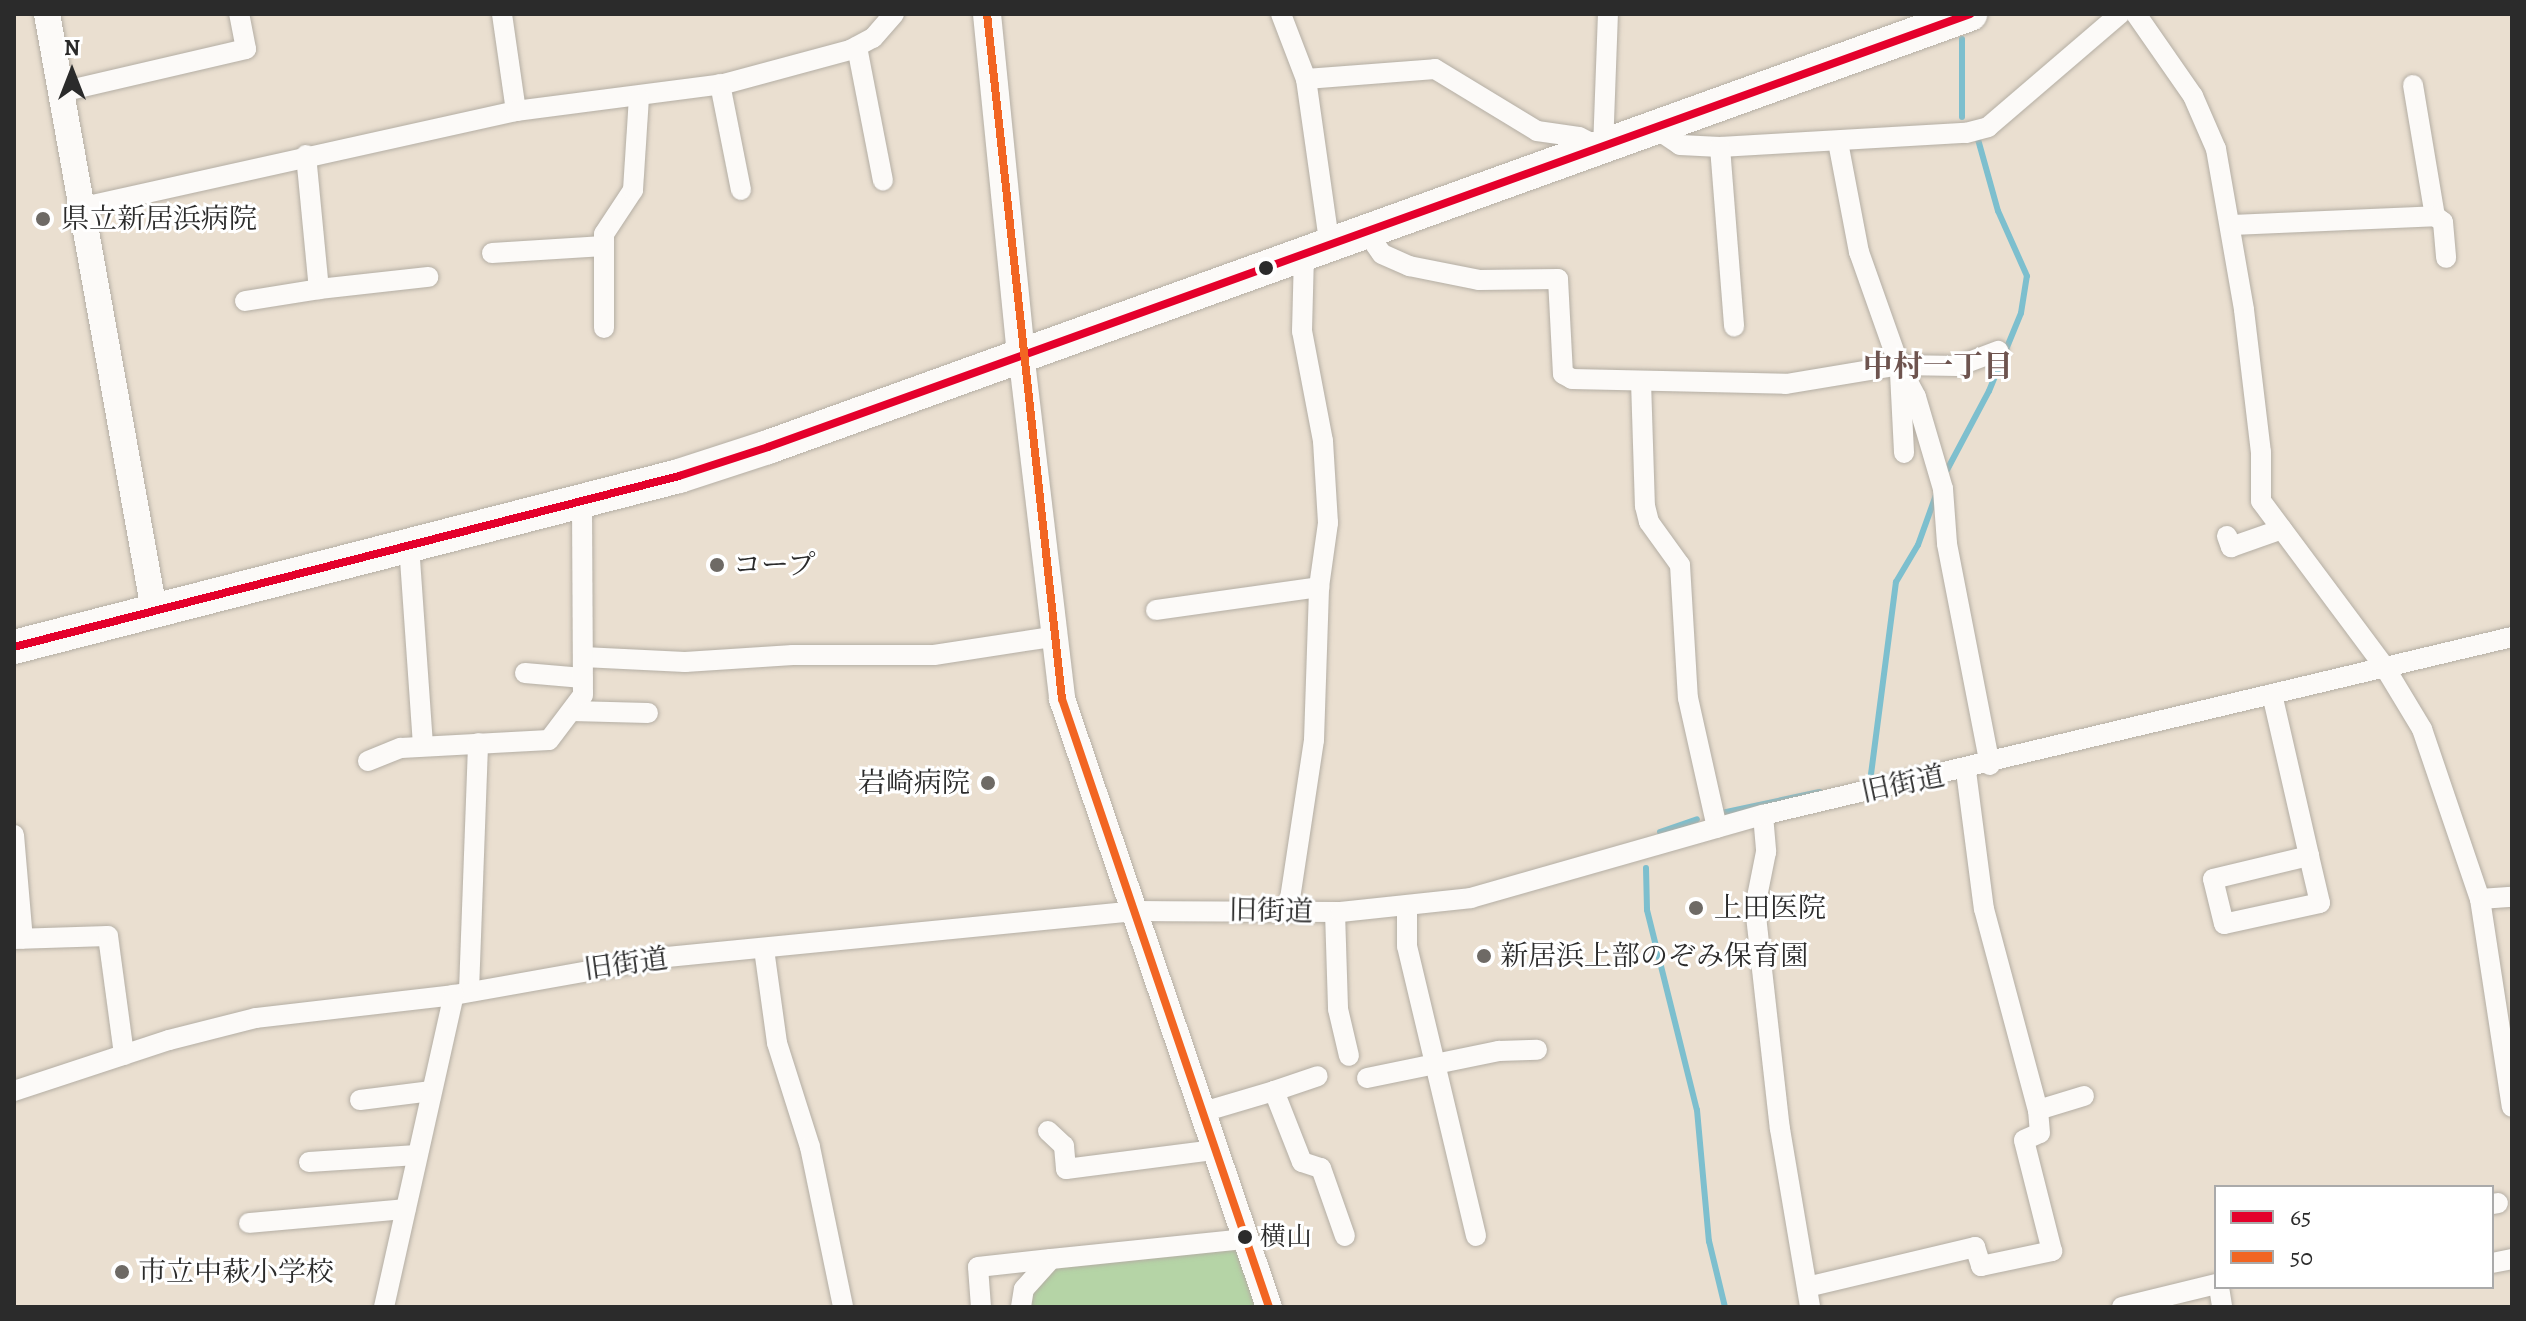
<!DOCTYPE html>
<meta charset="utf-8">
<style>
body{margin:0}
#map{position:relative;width:2526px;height:1321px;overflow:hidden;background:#eadfd0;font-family:Alegreya,"Noto Serif JP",serif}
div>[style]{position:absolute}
.green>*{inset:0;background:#b5d4a6}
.stream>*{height:6px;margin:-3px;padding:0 3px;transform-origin:3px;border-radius:3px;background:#7dbfce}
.roads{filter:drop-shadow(0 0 2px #b4aea4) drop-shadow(0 0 2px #b4aea4)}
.minor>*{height:20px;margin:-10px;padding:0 10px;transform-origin:10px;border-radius:10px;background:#fcfaf8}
.tertiary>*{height:26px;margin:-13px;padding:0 13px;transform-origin:13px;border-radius:13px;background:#fcfaf8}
.secondary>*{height:28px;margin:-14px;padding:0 14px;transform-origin:14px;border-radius:14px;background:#fcfaf8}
.trunk>*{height:34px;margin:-17px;padding:0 17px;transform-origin:17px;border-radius:17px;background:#fcfaf8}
.bus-1>*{height:8px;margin:-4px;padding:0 4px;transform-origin:4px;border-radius:4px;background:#e4002b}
.bus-2>*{height:8px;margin:-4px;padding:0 4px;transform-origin:4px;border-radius:4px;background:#f26522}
.dots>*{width:22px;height:22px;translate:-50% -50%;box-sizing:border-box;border:4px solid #fff;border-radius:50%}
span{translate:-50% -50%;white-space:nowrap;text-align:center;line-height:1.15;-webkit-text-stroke:6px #fff;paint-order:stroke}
.bus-label{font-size:26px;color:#2b2b2b}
.left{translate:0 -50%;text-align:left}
.poi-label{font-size:28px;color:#2b2b2b}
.right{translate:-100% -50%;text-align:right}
.street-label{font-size:28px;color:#2b2b2b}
.neighbourhood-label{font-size:30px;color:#6e544f;font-weight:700}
.frame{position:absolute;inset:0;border:16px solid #2b2b2b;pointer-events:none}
.legend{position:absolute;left:2214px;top:1185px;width:280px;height:104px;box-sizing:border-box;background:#fff;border:2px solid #aaa;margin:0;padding:10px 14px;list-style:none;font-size:24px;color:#2b2b2b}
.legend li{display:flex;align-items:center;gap:16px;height:40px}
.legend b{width:40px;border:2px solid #aaa}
.north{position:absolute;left:32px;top:32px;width:80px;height:80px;-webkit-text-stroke:6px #fff;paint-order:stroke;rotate:0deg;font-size:22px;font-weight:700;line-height:32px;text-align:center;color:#2b2b2b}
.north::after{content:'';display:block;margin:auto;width:28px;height:36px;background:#2b2b2b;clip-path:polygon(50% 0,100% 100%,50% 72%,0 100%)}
</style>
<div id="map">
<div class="green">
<div style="clip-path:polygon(1238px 1249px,1256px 1307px,1029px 1307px,1031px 1290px,1051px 1268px)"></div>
</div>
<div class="stream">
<div style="left:1962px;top:39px;width:78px;rotate:90deg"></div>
<div style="left:1947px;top:470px;width:89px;rotate:-62deg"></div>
<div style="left:1989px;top:391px;width:84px;rotate:-67.7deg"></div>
<div style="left:2021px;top:313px;width:37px;rotate:-81deg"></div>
<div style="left:2027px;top:276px;width:71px;rotate:-114deg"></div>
<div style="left:1998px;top:211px;width:78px;rotate:-105.6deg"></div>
<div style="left:1870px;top:782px;width:202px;rotate:-82.6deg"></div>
<div style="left:1896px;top:582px;width:43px;rotate:-59.3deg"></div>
<div style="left:1918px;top:545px;width:53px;rotate:-70.2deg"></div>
<div style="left:1717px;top:814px;width:105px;rotate:-12.1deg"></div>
<div style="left:1660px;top:832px;width:39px;rotate:-19deg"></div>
<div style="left:1646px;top:868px;width:42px;rotate:88.6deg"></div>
<div style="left:1647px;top:910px;width:206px;rotate:76deg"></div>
<div style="left:1697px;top:1110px;width:132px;rotate:84.8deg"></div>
<div style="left:1709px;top:1241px;width:68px;rotate:76.4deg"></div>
</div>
<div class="roads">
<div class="minor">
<div style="left:502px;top:14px;width:98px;rotate:81.8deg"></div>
<div style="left:1281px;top:14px;width:70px;rotate:69deg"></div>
<div style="left:1306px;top:79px;width:171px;rotate:81.9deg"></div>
<div style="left:2136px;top:14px;width:100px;rotate:55.2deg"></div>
<div style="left:2193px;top:96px;width:58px;rotate:66.5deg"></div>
<div style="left:2216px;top:149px;width:163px;rotate:80.1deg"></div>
<div style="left:2244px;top:310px;width:143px;rotate:83.2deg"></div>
<div style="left:2261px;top:452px;width:49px;rotate:90deg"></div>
<div style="left:2261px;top:501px;width:206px;rotate:53.3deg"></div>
<div style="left:2384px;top:666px;width:74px;rotate:58.9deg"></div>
<div style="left:2422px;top:729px;width:180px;rotate:71.2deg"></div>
<div style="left:2480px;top:899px;width:210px;rotate:81.3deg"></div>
<div style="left:857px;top:47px;width:136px;rotate:79deg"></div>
<div style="left:1306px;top:79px;width:129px;rotate:-4.4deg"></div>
<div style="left:1435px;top:69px;width:119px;rotate:31.3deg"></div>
<div style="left:1537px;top:131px;width:42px;rotate:8.1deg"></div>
<div style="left:1579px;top:137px;width:27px;rotate:27deg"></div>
<div style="left:1603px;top:149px;width:135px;rotate:-87.9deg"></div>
<div style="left:720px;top:84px;width:108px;rotate:78.8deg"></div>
<div style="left:2413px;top:85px;width:133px;rotate:80.5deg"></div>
<div style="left:61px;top:92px;width:190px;rotate:-13.1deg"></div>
<div style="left:246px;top:49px;width:36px;rotate:-101deg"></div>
<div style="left:1655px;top:128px;width:30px;rotate:34deg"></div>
<div style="left:1680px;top:145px;width:40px;rotate:2.9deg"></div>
<div style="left:1720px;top:147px;width:246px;rotate:-3.3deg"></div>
<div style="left:1966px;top:133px;width:23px;rotate:-15deg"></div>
<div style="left:1988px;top:127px;width:174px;rotate:-40.6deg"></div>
<div style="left:1838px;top:142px;width:112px;rotate:79.2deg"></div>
<div style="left:1859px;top:252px;width:120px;rotate:70.5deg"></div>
<div style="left:1899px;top:365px;width:59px;rotate:1deg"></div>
<div style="left:1958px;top:366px;width:43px;rotate:-20.6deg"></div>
<div style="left:1720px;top:147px;width:180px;rotate:85.5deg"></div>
<div style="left:306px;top:155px;width:135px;rotate:84.5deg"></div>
<div style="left:319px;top:289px;width:110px;rotate:-6.3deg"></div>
<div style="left:83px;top:207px;width:444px;rotate:-12.5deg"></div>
<div style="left:516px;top:111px;width:210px;rotate:-7.4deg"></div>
<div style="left:724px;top:84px;width:131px;rotate:-15.1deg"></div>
<div style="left:850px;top:50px;width:26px;rotate:-28deg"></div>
<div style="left:873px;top:38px;width:32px;rotate:-49deg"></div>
<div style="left:2232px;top:225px;width:203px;rotate:-2.5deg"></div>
<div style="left:2435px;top:216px;width:10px;rotate:37deg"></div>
<div style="left:2443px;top:222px;width:36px;rotate:85deg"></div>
<div style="left:1368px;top:234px;width:24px;rotate:55deg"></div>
<div style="left:1382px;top:254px;width:30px;rotate:24deg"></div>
<div style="left:1409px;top:266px;width:71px;rotate:11.3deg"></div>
<div style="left:1479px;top:280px;width:79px;rotate:-0.7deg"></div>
<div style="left:1558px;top:279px;width:95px;rotate:87deg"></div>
<div style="left:1563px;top:374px;width:10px;rotate:29deg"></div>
<div style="left:1572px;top:379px;width:214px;rotate:1.3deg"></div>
<div style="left:1786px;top:384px;width:115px;rotate:-9.5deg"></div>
<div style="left:1899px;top:365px;width:36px;rotate:62deg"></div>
<div style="left:1916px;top:397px;width:96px;rotate:73.6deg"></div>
<div style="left:1943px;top:489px;width:55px;rotate:85.8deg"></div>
<div style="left:1947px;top:544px;width:225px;rotate:79deg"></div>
<div style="left:492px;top:253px;width:112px;rotate:-3.6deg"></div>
<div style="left:245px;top:301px;width:75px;rotate:-9.2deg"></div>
<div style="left:604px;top:328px;width:94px;rotate:-90deg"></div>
<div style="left:604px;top:234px;width:53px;rotate:-56.6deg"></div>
<div style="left:633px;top:190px;width:92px;rotate:-86.3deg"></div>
<div style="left:1900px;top:373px;width:80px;rotate:87.1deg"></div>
<div style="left:1641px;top:381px;width:125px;rotate:88.2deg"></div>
<div style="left:1645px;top:506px;width:16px;rotate:76deg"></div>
<div style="left:1649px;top:522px;width:53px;rotate:54.2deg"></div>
<div style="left:1680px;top:565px;width:133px;rotate:86.6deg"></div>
<div style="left:1688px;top:698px;width:133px;rotate:77.4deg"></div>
<div style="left:2227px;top:536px;width:12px;rotate:70deg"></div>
<div style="left:2231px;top:547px;width:54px;rotate:-19.4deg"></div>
<div style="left:409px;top:545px;width:201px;rotate:86deg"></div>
<div style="left:1156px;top:610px;width:165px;rotate:-8deg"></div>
<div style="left:583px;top:657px;width:102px;rotate:2.8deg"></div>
<div style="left:685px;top:662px;width:108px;rotate:-3.7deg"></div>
<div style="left:793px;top:655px;width:141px"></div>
<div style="left:934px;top:655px;width:119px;rotate:-8.7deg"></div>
<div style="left:525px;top:673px;width:58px;rotate:4.9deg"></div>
<div style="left:2272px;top:694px;width:166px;rotate:77.1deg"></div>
<div style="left:2309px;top:856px;width:48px;rotate:76.8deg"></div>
<div style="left:2320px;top:903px;width:98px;rotate:167.7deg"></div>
<div style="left:2224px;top:924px;width:46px;rotate:-103.7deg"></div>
<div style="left:2213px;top:879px;width:99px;rotate:-13.5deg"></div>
<div style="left:572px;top:711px;width:76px;rotate:1.5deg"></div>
<div style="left:368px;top:761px;width:35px;rotate:-22deg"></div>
<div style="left:401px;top:748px;width:148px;rotate:-3.1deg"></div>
<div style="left:549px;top:740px;width:56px;rotate:-52.9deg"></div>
<div style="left:583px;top:695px;width:195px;rotate:-90.3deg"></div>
<div style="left:1966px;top:771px;width:139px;rotate:82.6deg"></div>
<div style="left:1984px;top:909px;width:208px;rotate:75deg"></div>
<div style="left:2038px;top:1110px;width:48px;rotate:-16.9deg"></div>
<div style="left:1763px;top:815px;width:37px;rotate:85deg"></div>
<div style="left:1766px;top:852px;width:56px;rotate:101.3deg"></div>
<div style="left:1755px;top:907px;width:223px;rotate:83.6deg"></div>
<div style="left:1780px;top:1129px;width:181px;rotate:80.4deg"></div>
<div style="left:14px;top:835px;width:104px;rotate:85.1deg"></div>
<div style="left:2480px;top:899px;width:32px;rotate:-4deg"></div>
<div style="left:1407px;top:906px;width:40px;rotate:90deg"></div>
<div style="left:1407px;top:946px;width:298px;rotate:76.6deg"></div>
<div style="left:1288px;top:912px;width:174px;rotate:-81.4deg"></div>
<div style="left:1314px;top:740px;width:153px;rotate:-88.1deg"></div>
<div style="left:1319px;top:587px;width:65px;rotate:-82deg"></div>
<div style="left:1328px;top:523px;width:82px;rotate:-93.5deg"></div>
<div style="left:1323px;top:441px;width:112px;rotate:-100.8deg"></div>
<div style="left:1302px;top:331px;width:75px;rotate:-88.5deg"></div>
<div style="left:1335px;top:912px;width:97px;rotate:88.2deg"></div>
<div style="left:1338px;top:1009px;width:48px;rotate:76.8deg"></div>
<div style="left:14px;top:939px;width:94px;rotate:-1.8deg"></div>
<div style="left:108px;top:936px;width:120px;rotate:82.3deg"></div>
<div style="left:764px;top:949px;width:95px;rotate:82.1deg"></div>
<div style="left:777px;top:1043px;width:109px;rotate:72.4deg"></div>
<div style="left:810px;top:1147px;width:163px;rotate:78.3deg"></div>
<div style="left:469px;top:991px;width:248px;rotate:-87.9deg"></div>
<div style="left:1367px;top:1078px;width:135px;rotate:-11.6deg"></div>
<div style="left:1499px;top:1051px;width:38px;rotate:-2deg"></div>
<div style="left:14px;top:1091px;width:163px;rotate:-18.2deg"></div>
<div style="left:169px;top:1040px;width:90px;rotate:-14.2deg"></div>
<div style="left:256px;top:1018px;width:199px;rotate:-6.6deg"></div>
<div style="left:454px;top:995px;width:216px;rotate:-10.1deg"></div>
<div style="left:667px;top:957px;width:470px;rotate:-5.6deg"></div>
<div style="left:1135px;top:911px;width:206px;rotate:0.3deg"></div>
<div style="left:1341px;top:912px;width:131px;rotate:-6.1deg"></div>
<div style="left:1471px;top:898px;width:304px;rotate:-15.9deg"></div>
<div style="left:1763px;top:815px;width:770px;rotate:-13.37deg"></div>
<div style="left:1274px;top:1091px;width:46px;rotate:-18.8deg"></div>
<div style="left:360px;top:1100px;width:72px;rotate:-7.2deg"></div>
<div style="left:1203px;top:1112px;width:74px;rotate:-16.5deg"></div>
<div style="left:1274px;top:1091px;width:76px;rotate:68.5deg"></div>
<div style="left:1302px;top:1162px;width:20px;rotate:18deg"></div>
<div style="left:1321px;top:1168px;width:72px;rotate:70.6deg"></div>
<div style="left:1048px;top:1131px;width:22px;rotate:43deg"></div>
<div style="left:1064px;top:1146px;width:23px;rotate:85deg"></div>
<div style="left:1066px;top:1169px;width:150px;rotate:-7.3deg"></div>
<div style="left:309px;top:1162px;width:108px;rotate:-3.7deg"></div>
<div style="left:2492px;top:1204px;width:6px;rotate:-9deg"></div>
<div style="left:249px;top:1223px;width:157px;rotate:-5.1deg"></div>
<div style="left:2492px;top:1263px;width:20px;rotate:-11deg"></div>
<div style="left:1807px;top:1287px;width:173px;rotate:-13.4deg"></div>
<div style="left:1975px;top:1247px;width:20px;rotate:72deg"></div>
<div style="left:1981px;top:1266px;width:73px;rotate:-11.9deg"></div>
<div style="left:2052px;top:1251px;width:114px;rotate:-104.2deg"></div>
<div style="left:2024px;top:1140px;width:17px;rotate:-24deg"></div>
<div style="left:2040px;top:1133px;width:23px;rotate:-95deg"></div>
<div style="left:2219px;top:1287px;width:20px;rotate:81deg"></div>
<div style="left:384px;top:1307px;width:320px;rotate:-77.4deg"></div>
<div style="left:981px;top:1307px;width:40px;rotate:-94.3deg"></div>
<div style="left:978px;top:1267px;width:73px;rotate:-6.3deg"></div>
<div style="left:1021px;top:1307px;width:18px;rotate:-81deg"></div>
<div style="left:1024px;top:1289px;width:40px;rotate:-48deg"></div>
<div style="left:1051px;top:1259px;width:196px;rotate:-5.9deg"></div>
<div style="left:2122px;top:1307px;width:97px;rotate:-13.7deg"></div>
</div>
<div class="tertiary">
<div style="left:47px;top:14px;width:606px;rotate:79.82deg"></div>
<div style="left:1021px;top:353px;width:348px;rotate:83.2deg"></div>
<div style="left:1062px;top:699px;width:642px;rotate:71.2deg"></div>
</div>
<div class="secondary">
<div style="left:987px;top:14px;width:341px;rotate:84.3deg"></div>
</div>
<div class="trunk">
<div style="left:14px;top:647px;width:687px;rotate:-14.42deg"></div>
<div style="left:679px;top:476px;width:94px;rotate:-18deg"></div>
<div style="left:768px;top:447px;width:1278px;rotate:-19.81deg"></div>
</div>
</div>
<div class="bus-1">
<div style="left:14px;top:647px;width:687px;rotate:-14.42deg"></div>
<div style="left:679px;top:476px;width:94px;rotate:-18deg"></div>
<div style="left:768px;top:447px;width:1278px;rotate:-19.81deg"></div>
</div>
<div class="bus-2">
<div style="left:987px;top:14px;width:689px;rotate:83.75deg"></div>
<div style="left:1062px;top:699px;width:642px;rotate:71.2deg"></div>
</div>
<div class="dots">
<div style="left:43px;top:219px;background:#6e6a65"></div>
<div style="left:1266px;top:268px;background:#2b2b2b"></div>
<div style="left:717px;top:565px;background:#6e6a65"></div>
<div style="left:988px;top:783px;background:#6e6a65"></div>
<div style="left:1696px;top:908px;background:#6e6a65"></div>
<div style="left:1484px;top:956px;background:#6e6a65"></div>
<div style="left:1245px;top:1237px;background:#2b2b2b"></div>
<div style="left:122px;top:1272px;background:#6e6a65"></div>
</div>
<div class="bus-label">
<span class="left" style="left:1260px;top:1237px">横山</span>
</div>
<div class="poi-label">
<span class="left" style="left:61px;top:219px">県立新居浜病院</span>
<span class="left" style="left:733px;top:565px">コープ</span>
<span class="right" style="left:970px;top:783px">岩崎病院</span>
<span class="left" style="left:1714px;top:908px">上田医院</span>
<span class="left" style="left:1500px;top:956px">新居浜上部のぞみ保育園</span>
<span class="left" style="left:138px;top:1272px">市立中萩小学校</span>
</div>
<div class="street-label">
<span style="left:1903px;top:784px;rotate:-12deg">旧街道</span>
<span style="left:1271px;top:911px;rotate:1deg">旧街道</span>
<span style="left:626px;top:964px;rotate:-8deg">旧街道</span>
</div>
<div class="neighbourhood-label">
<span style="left:1938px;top:366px">中村一丁目</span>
</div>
<div class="frame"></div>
<ul class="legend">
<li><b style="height:10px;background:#e4002b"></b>65</li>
<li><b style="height:10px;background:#f26522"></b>50</li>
</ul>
<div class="north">N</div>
</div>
